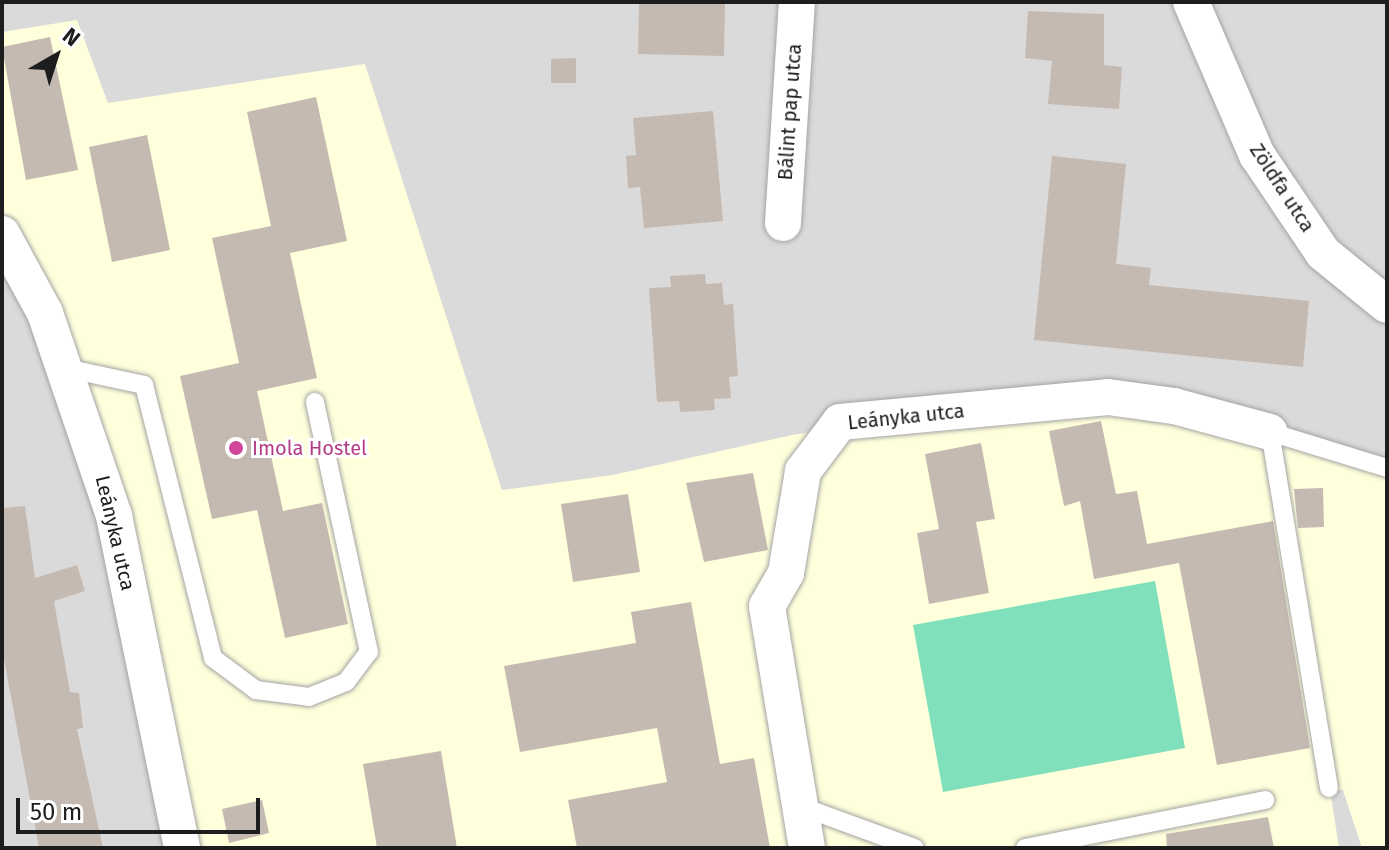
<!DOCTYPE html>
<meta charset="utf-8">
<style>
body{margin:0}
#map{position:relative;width:1389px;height:850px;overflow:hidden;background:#efebe3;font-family:"Fira Sans",sans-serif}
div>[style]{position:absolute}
.residential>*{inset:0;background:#dbdada}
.education>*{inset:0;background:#ffffdc}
.pitch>*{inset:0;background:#7fe0bb}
.building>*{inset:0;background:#c4bab2}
.roads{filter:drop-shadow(0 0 2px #a4a4a4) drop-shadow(0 0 2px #a4a4a4)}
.service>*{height:18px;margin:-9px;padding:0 9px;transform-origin:9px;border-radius:9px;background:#fff}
.minor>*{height:36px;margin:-18px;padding:0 18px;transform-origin:18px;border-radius:18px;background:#fff}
.dots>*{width:22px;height:22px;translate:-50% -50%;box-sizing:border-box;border:4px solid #fff;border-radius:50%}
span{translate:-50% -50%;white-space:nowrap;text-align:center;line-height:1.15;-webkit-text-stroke:6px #fff;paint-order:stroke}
.street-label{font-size:20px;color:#1d1d1d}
.hotel-label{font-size:20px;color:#b23c85}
.left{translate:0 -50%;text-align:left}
.frame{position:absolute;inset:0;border:4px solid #1d1d1d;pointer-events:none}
.north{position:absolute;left:16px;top:16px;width:80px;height:80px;-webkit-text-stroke:6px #fff;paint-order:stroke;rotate:39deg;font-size:22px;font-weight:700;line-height:32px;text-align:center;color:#1d1d1d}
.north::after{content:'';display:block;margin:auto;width:28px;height:36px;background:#1d1d1d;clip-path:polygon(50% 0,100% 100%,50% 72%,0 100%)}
.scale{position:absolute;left:16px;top:798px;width:244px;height:36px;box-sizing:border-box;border:4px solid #1d1d1d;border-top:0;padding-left:10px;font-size:24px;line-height:28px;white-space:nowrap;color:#1d1d1d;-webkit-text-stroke:6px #fff;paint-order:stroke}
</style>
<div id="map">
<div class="residential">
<div style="clip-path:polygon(2px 2px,1387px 2px,1387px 848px,2px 848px)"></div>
</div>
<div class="education">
<div style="clip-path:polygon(77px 20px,108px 103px,365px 64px,502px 490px,613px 475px,792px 435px,1103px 389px,1387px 460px,1387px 848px,1362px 848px,1343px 790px,1330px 789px,1339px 848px,182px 848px,114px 516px,2px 234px,2px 32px)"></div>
</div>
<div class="pitch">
<div style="clip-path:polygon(1155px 581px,1185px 748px,943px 792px,913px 625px)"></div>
</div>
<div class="building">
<div style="clip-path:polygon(639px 2px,725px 2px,724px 56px,638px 54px)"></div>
<div style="clip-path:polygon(1028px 11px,1104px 14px,1104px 65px,1122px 67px,1119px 109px,1048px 104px,1052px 61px,1025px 58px)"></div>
<div style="clip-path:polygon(50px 37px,78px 170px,26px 180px,2px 47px)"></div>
<div style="clip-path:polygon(576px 58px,576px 83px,551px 83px,551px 59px)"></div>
<div style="clip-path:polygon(316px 97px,347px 241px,290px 253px,317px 378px,257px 391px,283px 511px,322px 503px,348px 624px,285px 638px,257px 510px,212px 519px,180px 376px,239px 363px,212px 238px,271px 226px,247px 112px)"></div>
<div style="clip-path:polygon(713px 111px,723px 221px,644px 228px,640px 187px,628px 188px,626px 156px,636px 155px,633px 118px)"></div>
<div style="clip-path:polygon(147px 135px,170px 250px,112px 262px,89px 147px)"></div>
<div style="clip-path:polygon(1052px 156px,1126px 164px,1116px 264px,1151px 268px,1149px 285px,1309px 301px,1303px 367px,1034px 340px)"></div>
<div style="clip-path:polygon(705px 274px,706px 284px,722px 283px,724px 305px,733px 304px,738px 376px,729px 377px,731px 398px,714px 399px,715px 410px,680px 412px,679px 401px,657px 402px,649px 288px,671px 287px,670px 276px)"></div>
<div style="clip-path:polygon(1101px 421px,1116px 494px,1137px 491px,1147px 544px,1273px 521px,1310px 748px,1217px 765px,1179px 563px,1094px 579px,1080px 501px,1064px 506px,1049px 431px)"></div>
<div style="clip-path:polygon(981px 443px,995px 519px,976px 522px,989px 593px,929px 604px,917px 533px,939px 529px,925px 454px)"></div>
<div style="clip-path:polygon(753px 473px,768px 550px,704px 562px,686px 483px)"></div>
<div style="clip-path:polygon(1323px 488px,1324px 527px,1298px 528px,1294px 489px)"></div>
<div style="clip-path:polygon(628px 494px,640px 572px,573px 582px,561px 504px)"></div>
<div style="clip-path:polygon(25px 506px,35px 578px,77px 565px,85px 591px,54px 601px,70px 692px,79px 693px,83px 728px,77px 729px,103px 848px,39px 848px,2px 648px,2px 508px)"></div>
<div style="clip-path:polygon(691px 602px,720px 764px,754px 758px,770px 848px,577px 848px,568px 800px,667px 782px,657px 728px,520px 752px,504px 666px,636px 643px,631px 612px)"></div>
<div style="clip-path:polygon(441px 751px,457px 848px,377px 848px,363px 764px)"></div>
<div style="clip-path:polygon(262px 800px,269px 833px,229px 843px,222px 809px)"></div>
<div style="clip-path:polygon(1268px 817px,1274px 848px,1167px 848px,1166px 834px)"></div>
</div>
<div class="roads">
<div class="service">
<div style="left:65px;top:368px;width:81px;rotate:12.1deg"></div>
<div style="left:144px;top:385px;width:282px;rotate:75.8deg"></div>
<div style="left:213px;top:658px;width:54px;rotate:36.7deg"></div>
<div style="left:256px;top:690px;width:53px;rotate:7.5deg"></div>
<div style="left:309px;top:697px;width:40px;rotate:-22deg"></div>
<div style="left:346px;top:682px;width:38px;rotate:-53deg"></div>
<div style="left:369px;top:652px;width:256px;rotate:-102.2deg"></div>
<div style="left:1329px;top:788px;width:361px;rotate:-99.4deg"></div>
<div style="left:1270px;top:432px;width:122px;rotate:17.1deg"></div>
<div style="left:800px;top:806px;width:122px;rotate:20.1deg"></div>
<div style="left:1025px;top:848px;width:245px;rotate:-11.3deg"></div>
</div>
<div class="minor">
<div style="left:1191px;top:2px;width:167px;rotate:66.7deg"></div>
<div style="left:1257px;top:155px;width:118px;rotate:56deg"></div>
<div style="left:1323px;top:253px;width:82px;rotate:39.1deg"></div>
<div style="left:783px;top:223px;width:221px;rotate:-86.4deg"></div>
<div style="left:2px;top:234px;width:90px;rotate:61.4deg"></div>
<div style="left:45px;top:313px;width:214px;rotate:71.2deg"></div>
<div style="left:114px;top:516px;width:339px;rotate:78.4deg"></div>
<div style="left:807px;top:848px;width:245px;rotate:-99.4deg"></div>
<div style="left:767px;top:606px;width:38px;rotate:-60deg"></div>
<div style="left:786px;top:573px;width:103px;rotate:-80.5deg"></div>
<div style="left:803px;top:471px;width:61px;rotate:-52.9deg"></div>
<div style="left:840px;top:422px;width:269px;rotate:-5.3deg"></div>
<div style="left:1108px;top:397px;width:67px;rotate:7.8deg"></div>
<div style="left:1174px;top:406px;width:99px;rotate:15.2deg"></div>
</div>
</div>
<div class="dots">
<div style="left:236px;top:448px;background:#d1479c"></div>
</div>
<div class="street-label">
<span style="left:790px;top:112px;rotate:-86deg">Bálint pap utca</span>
<span style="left:1282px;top:188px;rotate:57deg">Zöldfa utca</span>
<span style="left:906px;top:417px;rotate:-6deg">Leányka utca</span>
<span style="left:115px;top:533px;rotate:77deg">Leányka utca</span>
</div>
<div class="hotel-label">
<span class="left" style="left:252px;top:448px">Imola Hostel</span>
</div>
<div class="frame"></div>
<div class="north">N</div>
<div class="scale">50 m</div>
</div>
